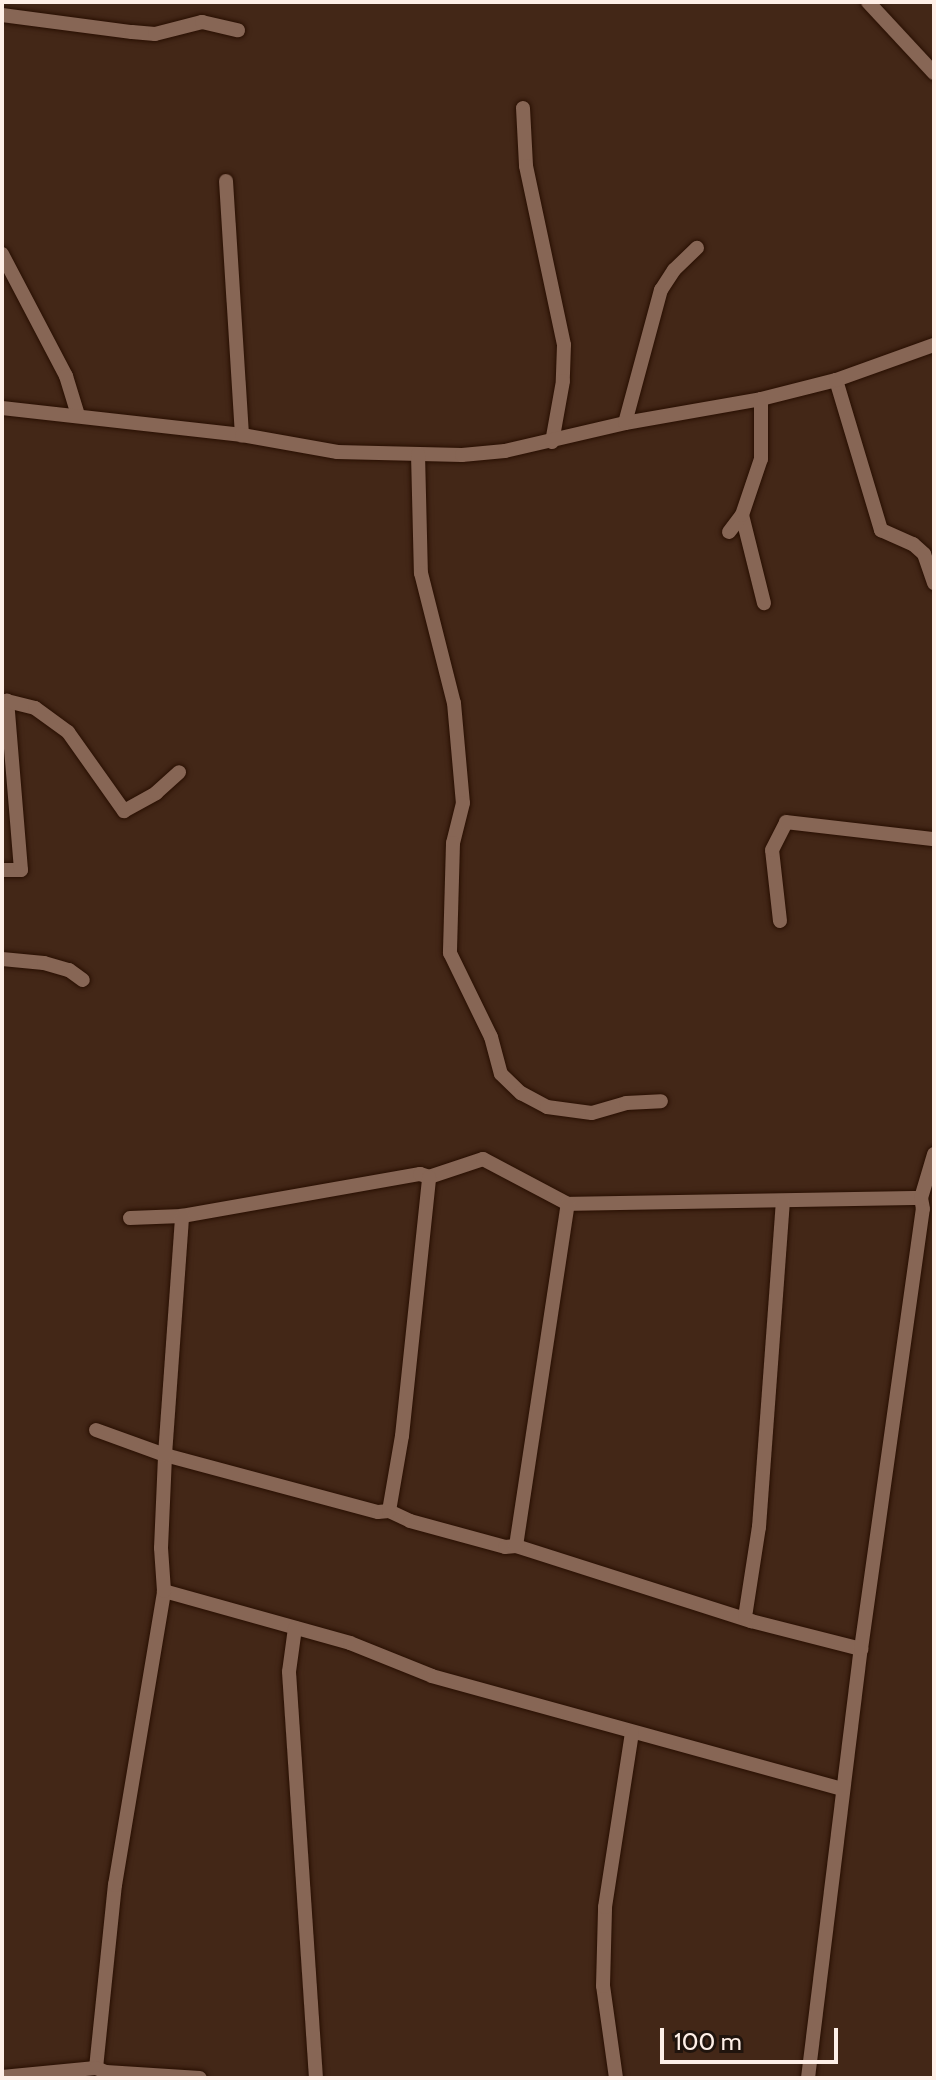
<!DOCTYPE html>
<style>
body{margin:0}
#map{position:relative;width:936px;height:2080px;overflow:hidden;background:#432717;font-family:Cabin,sans-serif}
div>[style]{position:absolute}
.roads{filter:drop-shadow(0 0 2px #280f02) drop-shadow(0 0 2px #280f02)}
.street>*{height:14px;margin:-7px;padding:0 7px;transform-origin:7px;border-radius:7px;background:#876655}
span{translate:-50% -50%;white-space:nowrap;text-align:center;line-height:1.15;-webkit-text-stroke:6px #20140d;paint-order:stroke}
.frame{position:absolute;inset:0;border:4px solid #feefe7;pointer-events:none}
.scale{position:absolute;left:660px;top:2028px;width:178px;height:36px;box-sizing:border-box;border:4px solid #feefe7;border-top:0;padding-left:10px;font-size:24px;line-height:28px;white-space:nowrap;color:#feefe7;-webkit-text-stroke:6px #20140d;paint-order:stroke}
</style>
<div id="map">
<div class="roads">
<div class="street">
<div style="left:868px;top:2px;width:97px;rotate:47.1deg"></div>
<div style="left:2px;top:15px;width:131px;rotate:7.5deg"></div>
<div style="left:132px;top:32px;width:23px;rotate:5deg"></div>
<div style="left:155px;top:34px;width:49px;rotate:-14.3deg"></div>
<div style="left:202px;top:22px;width:37px;rotate:13deg"></div>
<div style="left:523px;top:108px;width:58px;rotate:87deg"></div>
<div style="left:526px;top:166px;width:183px;rotate:78deg"></div>
<div style="left:564px;top:345px;width:36px;rotate:92deg"></div>
<div style="left:563px;top:381px;width:62px;rotate:100.2deg"></div>
<div style="left:226px;top:181px;width:255px;rotate:86.4deg"></div>
<div style="left:2px;top:254px;width:138px;rotate:62.3deg"></div>
<div style="left:66px;top:376px;width:41px;rotate:72.9deg"></div>
<div style="left:836px;top:380px;width:157px;rotate:73.3deg"></div>
<div style="left:881px;top:530px;width:35px;rotate:24deg"></div>
<div style="left:913px;top:544px;width:15px;rotate:42deg"></div>
<div style="left:924px;top:554px;width:31px;rotate:71deg"></div>
<div style="left:2px;top:408px;width:242px;rotate:6.4deg"></div>
<div style="left:242px;top:435px;width:97px;rotate:10.1deg"></div>
<div style="left:337px;top:452px;width:125px;rotate:1.4deg"></div>
<div style="left:462px;top:455px;width:43px;rotate:-5.3deg"></div>
<div style="left:505px;top:451px;width:123px;rotate:-13.1deg"></div>
<div style="left:625px;top:423px;width:138px;rotate:-10deg"></div>
<div style="left:761px;top:399px;width:77px;rotate:-14.2deg"></div>
<div style="left:836px;top:380px;width:104px;rotate:-19.7deg"></div>
<div style="left:625px;top:423px;width:138px;rotate:-74.9deg"></div>
<div style="left:661px;top:290px;width:24px;rotate:-57deg"></div>
<div style="left:674px;top:270px;width:32px;rotate:-44deg"></div>
<div style="left:418px;top:454px;width:119px;rotate:88.6deg"></div>
<div style="left:421px;top:573px;width:134px;rotate:75.8deg"></div>
<div style="left:454px;top:703px;width:100px;rotate:84.9deg"></div>
<div style="left:463px;top:803px;width:41px;rotate:104deg"></div>
<div style="left:453px;top:843px;width:110px;rotate:91.6deg"></div>
<div style="left:450px;top:953px;width:93px;rotate:64deg"></div>
<div style="left:491px;top:1037px;width:38px;rotate:75deg"></div>
<div style="left:501px;top:1074px;width:28px;rotate:44deg"></div>
<div style="left:521px;top:1093px;width:30px;rotate:28deg"></div>
<div style="left:547px;top:1107px;width:45px;rotate:7.6deg"></div>
<div style="left:592px;top:1113px;width:35px;rotate:-16deg"></div>
<div style="left:626px;top:1103px;width:35px;rotate:-3deg"></div>
<div style="left:742px;top:515px;width:91px;rotate:76deg"></div>
<div style="left:729px;top:532px;width:21px;rotate:-53deg"></div>
<div style="left:742px;top:515px;width:59px;rotate:-71.3deg"></div>
<div style="left:761px;top:459px;width:60px;rotate:-90deg"></div>
<div style="left:2px;top:870px;width:19px"></div>
<div style="left:21px;top:870px;width:170px;rotate:-94.7deg"></div>
<div style="left:7px;top:701px;width:29px;rotate:14deg"></div>
<div style="left:35px;top:708px;width:41px;rotate:36deg"></div>
<div style="left:68px;top:732px;width:97px;rotate:54.7deg"></div>
<div style="left:124px;top:811px;width:37px;rotate:-29deg"></div>
<div style="left:156px;top:793px;width:31px;rotate:-42deg"></div>
<div style="left:780px;top:921px;width:71px;rotate:-96.4deg"></div>
<div style="left:772px;top:850px;width:31px;rotate:-63deg"></div>
<div style="left:786px;top:822px;width:149px;rotate:6.6deg"></div>
<div style="left:2px;top:959px;width:42px;rotate:5.4deg"></div>
<div style="left:44px;top:963px;width:26px;rotate:16deg"></div>
<div style="left:69px;top:970px;width:17px;rotate:36deg"></div>
<div style="left:130px;top:1218px;width:52px;rotate:-2.2deg"></div>
<div style="left:182px;top:1216px;width:242px;rotate:-10deg"></div>
<div style="left:420px;top:1174px;width:9px;rotate:18deg"></div>
<div style="left:429px;top:1177px;width:57px;rotate:-18.4deg"></div>
<div style="left:483px;top:1159px;width:96px;rotate:27.9deg"></div>
<div style="left:568px;top:1204px;width:353px;rotate:-1deg"></div>
<div style="left:96px;top:1430px;width:73px;rotate:19.9deg"></div>
<div style="left:165px;top:1455px;width:220px;rotate:15deg"></div>
<div style="left:378px;top:1512px;width:11px;rotate:-5deg"></div>
<div style="left:389px;top:1511px;width:23px;rotate:25deg"></div>
<div style="left:410px;top:1521px;width:98px;rotate:15.3deg"></div>
<div style="left:505px;top:1547px;width:11px;rotate:-5deg"></div>
<div style="left:516px;top:1546px;width:247px;rotate:17.7deg"></div>
<div style="left:751px;top:1621px;width:114px;rotate:14.3deg"></div>
<div style="left:389px;top:1511px;width:76px;rotate:-80.2deg"></div>
<div style="left:402px;top:1436px;width:260px;rotate:-84deg"></div>
<div style="left:516px;top:1546px;width:346px;rotate:-81.4deg"></div>
<div style="left:164px;top:1591px;width:193px;rotate:15.6deg"></div>
<div style="left:350px;top:1643px;width:88px;rotate:21.9deg"></div>
<div style="left:432px;top:1676px;width:426px;rotate:15.4deg"></div>
<div style="left:745px;top:1617px;width:91px;rotate:-81.2deg"></div>
<div style="left:759px;top:1527px;width:326px;rotate:-85.8deg"></div>
<div style="left:295px;top:1628px;width:44px;rotate:97.8deg"></div>
<div style="left:289px;top:1672px;width:407px;rotate:86.2deg"></div>
<div style="left:96px;top:2068px;width:184px;rotate:-84.1deg"></div>
<div style="left:115px;top:1885px;width:298px;rotate:-80.5deg"></div>
<div style="left:164px;top:1591px;width:43px;rotate:-94deg"></div>
<div style="left:161px;top:1548px;width:93px;rotate:-87.5deg"></div>
<div style="left:165px;top:1455px;width:240px;rotate:-85.9deg"></div>
<div style="left:2px;top:2077px;width:94px;rotate:-5.5deg"></div>
<div style="left:96px;top:2068px;width:11px;rotate:22deg"></div>
<div style="left:106px;top:2072px;width:94px;rotate:3.7deg"></div>
<div style="left:616px;top:2078px;width:93px;rotate:-98deg"></div>
<div style="left:603px;top:1986px;width:79px;rotate:-88.5deg"></div>
<div style="left:605px;top:1907px;width:177px;rotate:-81.2deg"></div>
<div style="left:808px;top:2078px;width:432px;rotate:-83deg"></div>
<div style="left:861px;top:1649px;width:444px;rotate:-82deg"></div>
<div style="left:923px;top:1209px;width:11px;rotate:-100deg"></div>
<div style="left:921px;top:1198px;width:46px;rotate:-73.5deg"></div>
</div>
</div>
<div class="frame"></div>
<div class="scale">100 m</div>
</div>
